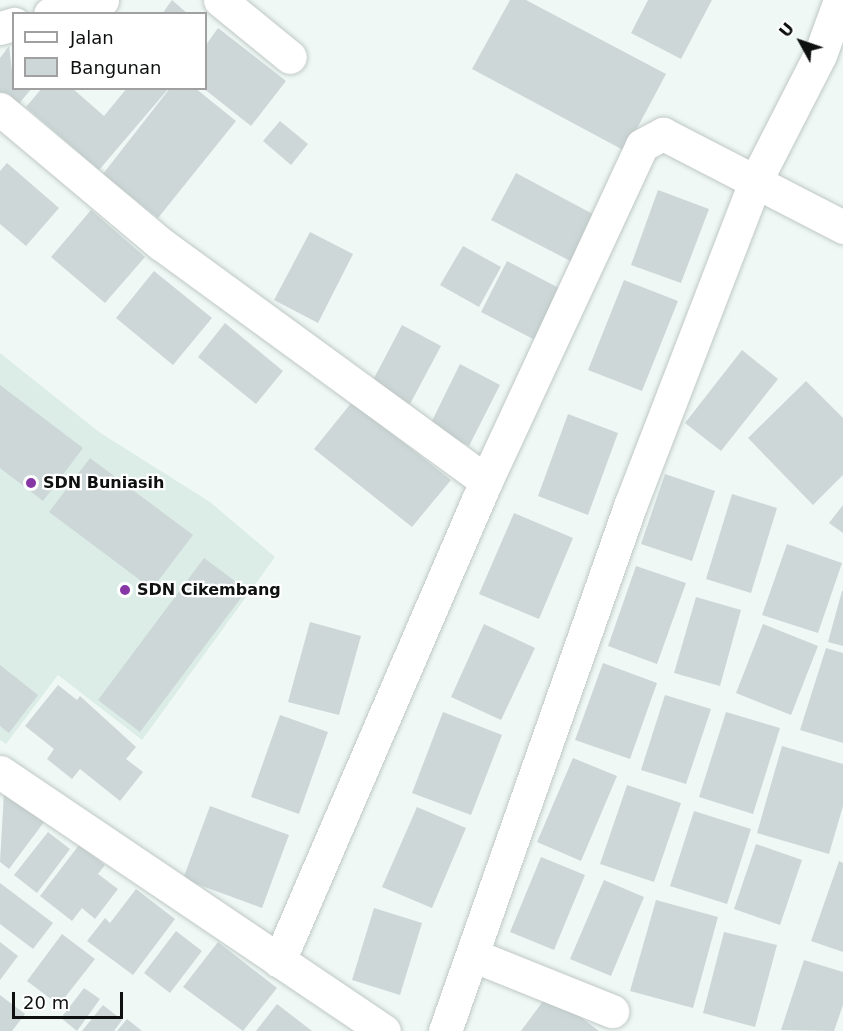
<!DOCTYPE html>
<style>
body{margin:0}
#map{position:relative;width:843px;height:1031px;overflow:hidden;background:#eff8f5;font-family:"DejaVu Sans",sans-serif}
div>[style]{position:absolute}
.built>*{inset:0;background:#dbede6}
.building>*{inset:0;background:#cdd7d8}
.roads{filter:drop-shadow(0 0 2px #bfc8c5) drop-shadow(0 0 2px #bfc8c5)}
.street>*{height:33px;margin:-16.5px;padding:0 16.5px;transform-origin:16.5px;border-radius:16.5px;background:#fff}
.dots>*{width:16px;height:16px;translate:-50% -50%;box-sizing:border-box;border:3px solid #fff;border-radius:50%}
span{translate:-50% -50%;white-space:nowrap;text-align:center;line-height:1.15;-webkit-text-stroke:4.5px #fff;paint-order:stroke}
.poi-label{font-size:16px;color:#0e1110;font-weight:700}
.left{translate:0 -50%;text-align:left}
.legend{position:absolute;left:12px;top:12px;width:195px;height:78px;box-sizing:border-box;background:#fff;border:2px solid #9fa09f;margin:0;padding:8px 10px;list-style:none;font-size:18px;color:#0e1110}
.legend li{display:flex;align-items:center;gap:12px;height:30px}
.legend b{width:30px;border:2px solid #9fa09f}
.north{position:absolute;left:771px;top:12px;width:60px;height:60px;-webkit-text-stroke:4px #fff;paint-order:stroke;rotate:310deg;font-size:16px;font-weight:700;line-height:24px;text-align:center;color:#0e1110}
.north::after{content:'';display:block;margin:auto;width:21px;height:27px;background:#0e1110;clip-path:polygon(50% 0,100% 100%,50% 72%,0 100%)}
.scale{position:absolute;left:12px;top:992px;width:111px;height:27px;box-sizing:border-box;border:3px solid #0e1110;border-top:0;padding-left:8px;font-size:18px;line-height:21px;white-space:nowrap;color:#0e1110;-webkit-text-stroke:4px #fff;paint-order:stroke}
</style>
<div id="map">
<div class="built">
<div style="clip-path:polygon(0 353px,99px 432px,210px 502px,275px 557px,142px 740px,58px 675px,6px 744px,0 740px)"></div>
</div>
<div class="building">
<div style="clip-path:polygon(172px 0,188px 14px,162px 14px)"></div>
<div style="clip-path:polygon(510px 0,526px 0,666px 74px,625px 151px,472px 69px)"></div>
<div style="clip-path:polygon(648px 0,712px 0,681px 59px,631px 33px)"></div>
<div style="clip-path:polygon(218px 28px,286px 81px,251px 126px,203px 88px,206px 45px)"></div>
<div style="clip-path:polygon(9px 46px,14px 88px,32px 88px,17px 106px,0 92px,0 58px)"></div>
<div style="clip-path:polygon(42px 88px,72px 88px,104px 116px,127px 88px,169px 88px,99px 170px,26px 107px)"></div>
<div style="clip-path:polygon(170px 88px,195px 88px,236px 121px,158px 218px,103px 174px)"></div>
<div style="clip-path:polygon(280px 121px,308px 144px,291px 165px,263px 141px)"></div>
<div style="clip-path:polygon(7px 163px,59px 208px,26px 246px,0 224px,0 171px)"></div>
<div style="clip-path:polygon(516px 173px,604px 220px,580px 266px,491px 220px)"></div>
<div style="clip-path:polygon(658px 190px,709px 209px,681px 283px,631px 265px)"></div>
<div style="clip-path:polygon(91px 210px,145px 257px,105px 303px,51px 257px)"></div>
<div style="clip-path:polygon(310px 232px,353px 254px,318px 323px,274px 300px)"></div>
<div style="clip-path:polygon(463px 246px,501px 267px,479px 307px,440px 285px)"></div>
<div style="clip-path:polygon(507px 261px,561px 289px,535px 340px,481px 312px)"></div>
<div style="clip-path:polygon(154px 271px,212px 318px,173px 365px,116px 318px)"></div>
<div style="clip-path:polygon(624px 280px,678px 301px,642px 391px,588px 370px)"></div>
<div style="clip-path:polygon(225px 323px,283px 371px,256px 404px,198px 357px)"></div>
<div style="clip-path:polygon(402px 325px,441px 346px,410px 404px,371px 384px)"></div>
<div style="clip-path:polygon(742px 350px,778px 379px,721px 451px,685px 423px)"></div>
<div style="clip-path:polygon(460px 364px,500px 385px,469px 446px,429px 427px)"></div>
<div style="clip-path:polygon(806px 381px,843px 418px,843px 475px,813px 505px,748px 438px)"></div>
<div style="clip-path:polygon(0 385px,83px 448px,43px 501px,0 468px)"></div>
<div style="clip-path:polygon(352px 402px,451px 480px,412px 527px,314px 449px)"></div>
<div style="clip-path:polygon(568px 414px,618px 433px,588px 515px,538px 496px)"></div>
<div style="clip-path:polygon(90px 458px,193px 535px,152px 589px,49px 512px)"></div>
<div style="clip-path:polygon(665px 474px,715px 491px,692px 561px,641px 544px)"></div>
<div style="clip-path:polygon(732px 494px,777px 508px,751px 593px,706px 579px)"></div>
<div style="clip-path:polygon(843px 505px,843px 533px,829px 523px)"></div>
<div style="clip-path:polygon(514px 513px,573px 538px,539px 619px,479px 594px)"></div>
<div style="clip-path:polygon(787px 544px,842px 563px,818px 633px,762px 615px)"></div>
<div style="clip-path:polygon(204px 558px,247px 590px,140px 732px,98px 700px)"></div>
<div style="clip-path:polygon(636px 566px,686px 583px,657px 664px,608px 646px)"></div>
<div style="clip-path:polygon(842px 591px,843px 591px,843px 646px,828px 642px)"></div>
<div style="clip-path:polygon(696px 597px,741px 610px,720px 686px,674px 673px)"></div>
<div style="clip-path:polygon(310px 622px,361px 636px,339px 715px,288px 702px)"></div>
<div style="clip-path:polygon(484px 624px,535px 648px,501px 720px,451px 697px)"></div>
<div style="clip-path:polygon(763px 624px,818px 646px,791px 715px,736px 693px)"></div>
<div style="clip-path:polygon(826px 648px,843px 653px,843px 743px,800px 730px)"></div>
<div style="clip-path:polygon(603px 663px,657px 683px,630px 759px,575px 740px)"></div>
<div style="clip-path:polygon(0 665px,38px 695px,9px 733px,0 726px)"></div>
<div style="clip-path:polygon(58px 685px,77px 700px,80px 696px,136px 747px,126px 759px,143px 772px,120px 801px,80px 769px,72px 779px,47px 759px,54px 749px,25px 726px)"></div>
<div style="clip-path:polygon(665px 695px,711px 709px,686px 784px,641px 770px)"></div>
<div style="clip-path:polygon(443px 712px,502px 735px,471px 815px,412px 793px)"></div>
<div style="clip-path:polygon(726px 712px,780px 728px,753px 814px,699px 797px)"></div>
<div style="clip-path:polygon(280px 715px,328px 732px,299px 814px,251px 797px)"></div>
<div style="clip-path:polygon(782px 746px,843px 764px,843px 806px,829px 854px,757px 833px)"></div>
<div style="clip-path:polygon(573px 758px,617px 776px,581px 861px,537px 842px)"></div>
<div style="clip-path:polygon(627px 785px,681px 803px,654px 882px,600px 864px)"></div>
<div style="clip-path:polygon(4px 792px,44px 822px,9px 869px,0 862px)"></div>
<div style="clip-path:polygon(210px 806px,289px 835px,262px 908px,183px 879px)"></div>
<div style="clip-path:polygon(417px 807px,466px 828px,432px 908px,382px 887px)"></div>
<div style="clip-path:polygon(694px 811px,751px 829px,727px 904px,670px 886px)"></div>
<div style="clip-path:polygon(48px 832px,70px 849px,37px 893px,14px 875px)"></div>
<div style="clip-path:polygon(756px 844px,802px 860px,780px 925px,734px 909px)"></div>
<div style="clip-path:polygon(79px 845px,105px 865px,98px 874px,118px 889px,95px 919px,82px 908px,72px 921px,40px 896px)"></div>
<div style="clip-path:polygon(541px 857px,585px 875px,554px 950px,510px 932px)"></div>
<div style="clip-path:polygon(839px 861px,843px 863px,843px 952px,811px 941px)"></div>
<div style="clip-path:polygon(604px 880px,644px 897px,611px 976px,570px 959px)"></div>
<div style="clip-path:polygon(0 883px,53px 923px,33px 949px,0 924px)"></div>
<div style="clip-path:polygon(136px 889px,175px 919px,133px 975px,87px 941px,105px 918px,110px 923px)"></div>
<div style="clip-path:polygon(656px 900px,718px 917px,693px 1008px,630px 991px)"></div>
<div style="clip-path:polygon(374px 908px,422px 923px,400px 995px,352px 980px)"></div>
<div style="clip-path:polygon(176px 931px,202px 951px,170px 993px,144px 973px)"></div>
<div style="clip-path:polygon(724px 932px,777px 945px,755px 1027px,703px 1013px)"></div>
<div style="clip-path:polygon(62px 934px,95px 959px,59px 1005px,27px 981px)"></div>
<div style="clip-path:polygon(0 942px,18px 956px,0 980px)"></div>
<div style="clip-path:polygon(218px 942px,277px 988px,243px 1031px,183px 987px)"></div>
<div style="clip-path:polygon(804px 960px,843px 972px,843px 1005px,834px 1031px,781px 1030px)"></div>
<div style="clip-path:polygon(84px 988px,100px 999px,77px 1031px,61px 1018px)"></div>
<div style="clip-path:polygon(549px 993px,599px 1031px,521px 1031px)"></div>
<div style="clip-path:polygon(0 995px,25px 1014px,12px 1031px,0 1031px)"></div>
<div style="clip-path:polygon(277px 1004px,312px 1031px,256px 1031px)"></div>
<div style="clip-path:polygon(103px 1005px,122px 1020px,114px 1031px,82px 1031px)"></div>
<div style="clip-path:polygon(127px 1019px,142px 1031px,117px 1031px)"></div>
</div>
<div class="roads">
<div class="street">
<div style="left:220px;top:0;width:90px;rotate:39.2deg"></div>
<div style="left:50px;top:14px;width:54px;rotate:-15.1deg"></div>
<div style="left:0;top:28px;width:15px;rotate:-16deg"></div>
<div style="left:0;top:109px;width:210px;rotate:40deg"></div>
<div style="left:161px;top:244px;width:402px;rotate:36.1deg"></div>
<div style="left:0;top:772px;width:463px;rotate:34deg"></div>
<div style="left:475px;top:956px;width:148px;rotate:21.9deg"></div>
<div style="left:279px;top:961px;width:523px;rotate:-66.67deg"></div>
<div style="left:486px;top:481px;width:370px;rotate:-65.1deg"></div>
<div style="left:642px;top:145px;width:24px;rotate:-28deg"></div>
<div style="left:663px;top:134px;width:203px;rotate:27.3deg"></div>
<div style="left:445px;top:1031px;width:557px;rotate:-70.59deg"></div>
<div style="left:630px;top:506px;width:350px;rotate:-68.9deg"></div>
<div style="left:756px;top:180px;width:140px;rotate:-62.9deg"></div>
<div style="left:820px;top:55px;width:59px;rotate:-70deg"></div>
</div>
</div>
<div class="dots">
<div style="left:31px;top:483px;background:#8736a5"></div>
<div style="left:125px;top:590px;background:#8736a5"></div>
</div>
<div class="poi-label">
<span class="left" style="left:43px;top:483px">SDN Buniasih</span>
<span class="left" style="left:137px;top:590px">SDN Cikembang</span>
</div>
<ul class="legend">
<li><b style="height:8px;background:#fff"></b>Jalan</li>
<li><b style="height:16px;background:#cdd7d8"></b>Bangunan</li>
</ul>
<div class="north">U</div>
<div class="scale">20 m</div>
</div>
